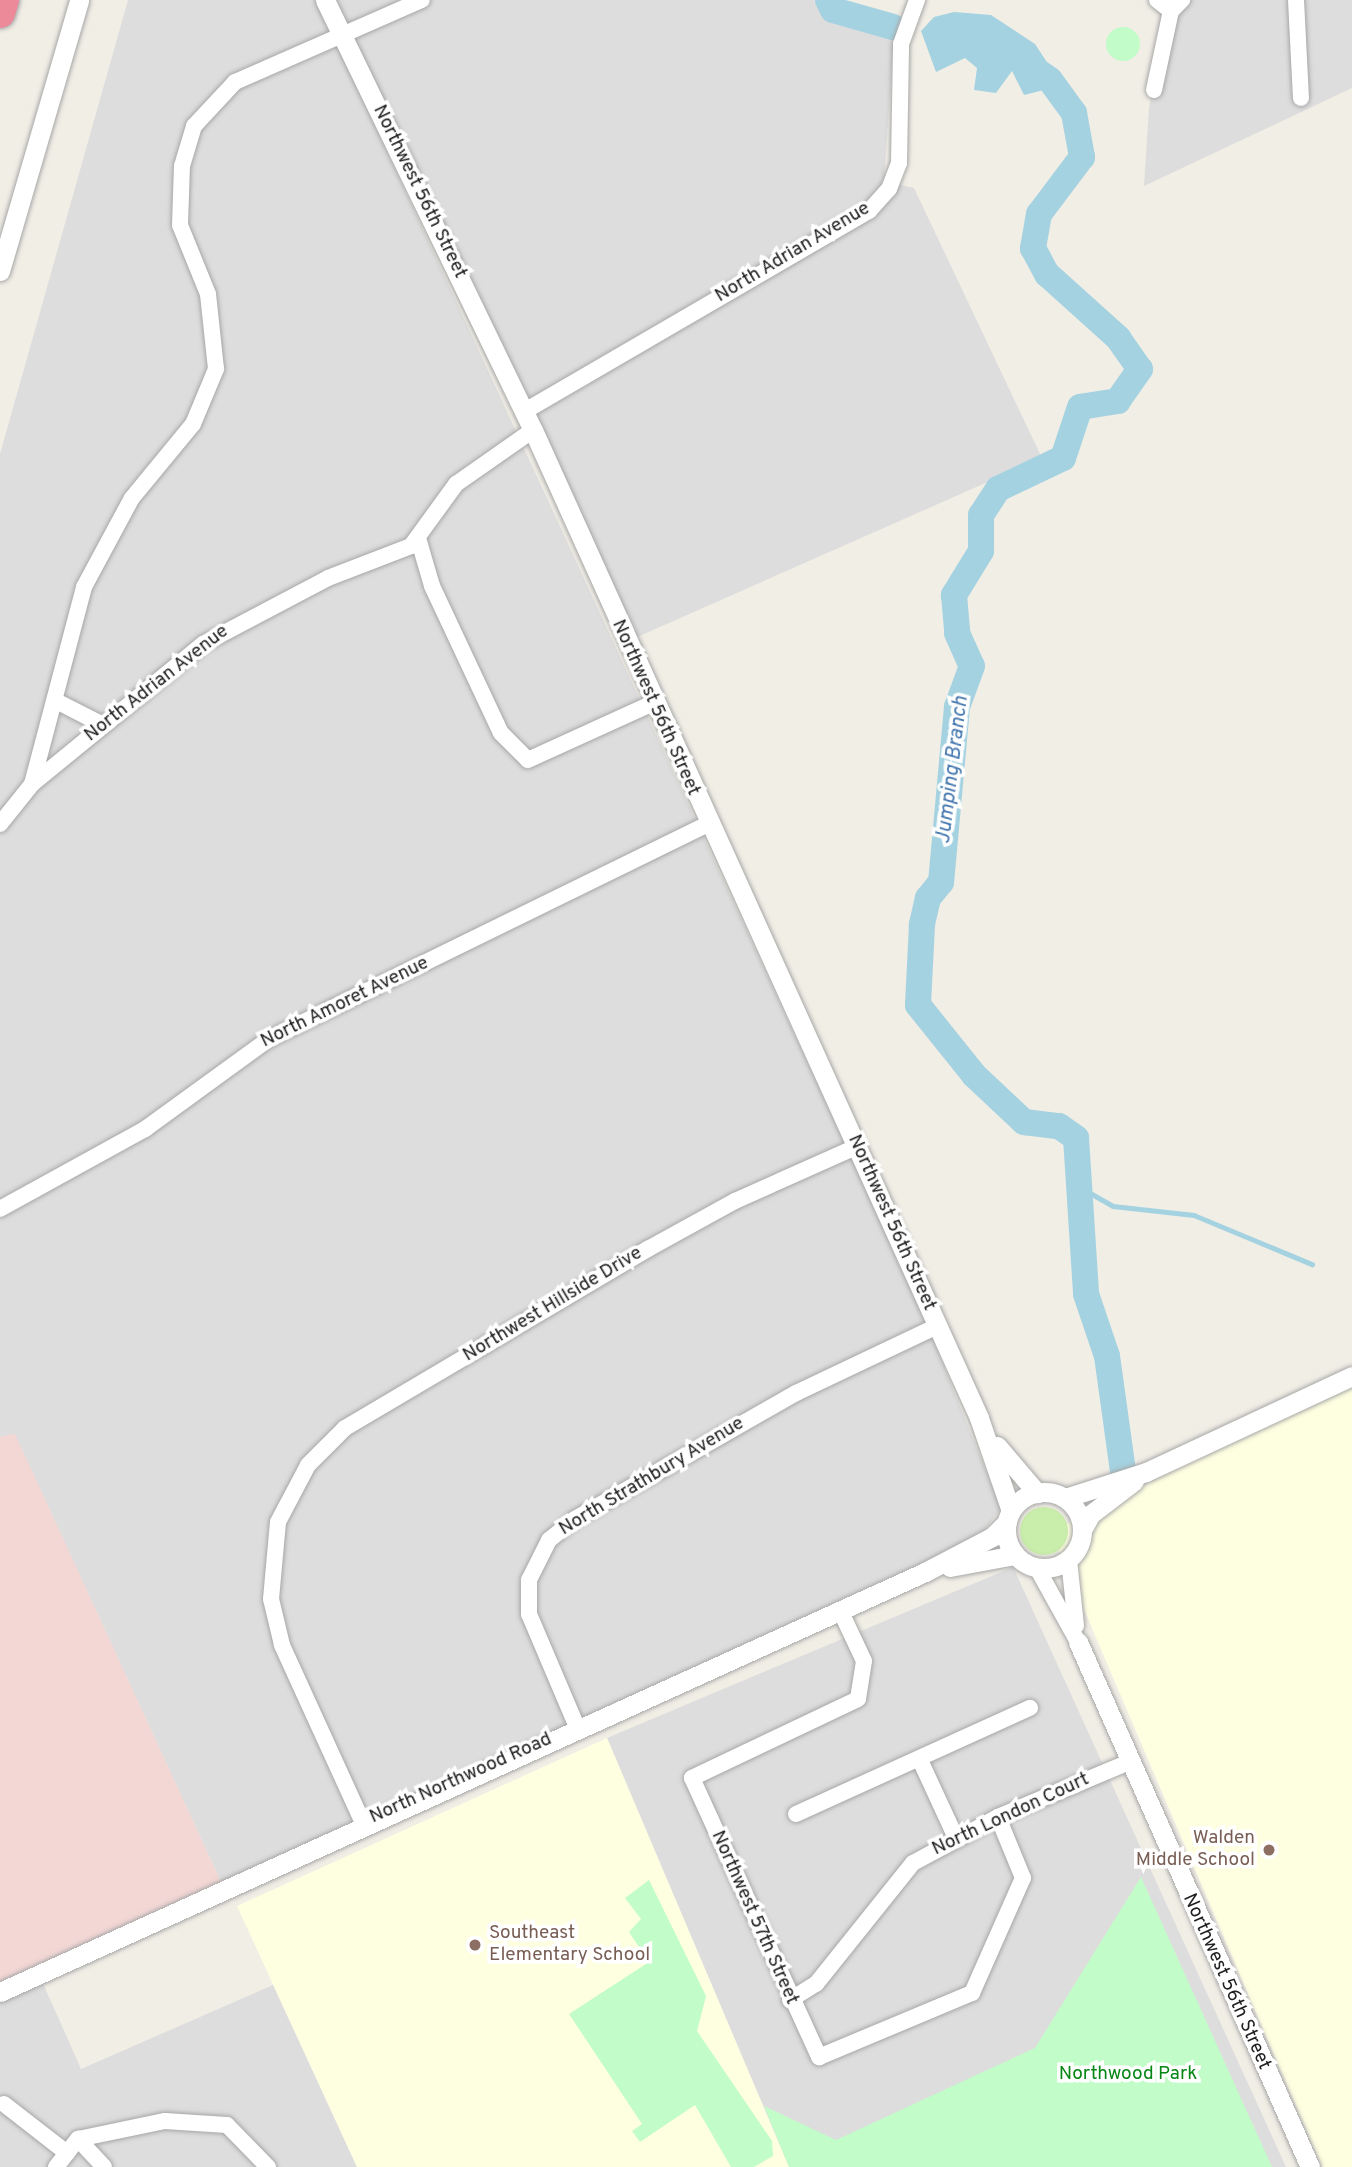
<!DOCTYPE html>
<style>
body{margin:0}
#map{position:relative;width:1352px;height:2167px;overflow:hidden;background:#f1eee6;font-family:Overpass,sans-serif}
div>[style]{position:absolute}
.residential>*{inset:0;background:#dedddd}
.commercial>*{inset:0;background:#f2d7d5}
.education>*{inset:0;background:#feffe1}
.grass>*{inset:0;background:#c9edaa}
.round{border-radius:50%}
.park>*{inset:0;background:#c2fcc8}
.water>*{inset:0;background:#a4d2e1}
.stream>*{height:4.5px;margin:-2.25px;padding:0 2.25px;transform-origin:2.25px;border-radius:2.25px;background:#a4d2e1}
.river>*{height:26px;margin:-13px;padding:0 13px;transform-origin:13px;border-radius:13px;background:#a4d2e1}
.roads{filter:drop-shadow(0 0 2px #a7a7a7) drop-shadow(0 0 2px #a7a7a7)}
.minor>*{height:16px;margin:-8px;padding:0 8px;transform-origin:8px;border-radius:8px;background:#fff}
.tertiary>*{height:19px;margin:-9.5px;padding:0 9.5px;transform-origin:9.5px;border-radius:9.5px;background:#fff}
.tertiary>.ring{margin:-9.5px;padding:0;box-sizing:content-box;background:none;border:19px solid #fff;border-radius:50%}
.motorway>*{height:30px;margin:-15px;padding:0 15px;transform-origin:15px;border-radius:15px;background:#ec8a9a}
.dots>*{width:19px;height:19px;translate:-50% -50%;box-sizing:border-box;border:4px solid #fff;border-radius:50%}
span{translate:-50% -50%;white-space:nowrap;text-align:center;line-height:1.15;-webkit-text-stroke:7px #fff;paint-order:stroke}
.street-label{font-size:19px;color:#202020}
.education-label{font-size:19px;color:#785e54}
.right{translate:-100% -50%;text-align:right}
.left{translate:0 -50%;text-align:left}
.park-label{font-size:19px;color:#068614}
.water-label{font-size:21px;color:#4376ae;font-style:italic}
</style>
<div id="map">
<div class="residential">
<div style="clip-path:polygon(128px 0,317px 0,917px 1300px,1001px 1508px,979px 1537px,221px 1882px,15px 1435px,0 1437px,0 454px)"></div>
<div style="clip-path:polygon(335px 0,814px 0,833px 22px,894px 35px,884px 181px,914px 188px,1042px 458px,635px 638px)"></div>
<div style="clip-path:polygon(1169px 0,1352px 0,1352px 88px,1144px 186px,1149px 108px)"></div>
<div style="clip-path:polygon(1013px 1567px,1286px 2167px,789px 2167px,607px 1738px)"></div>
<div style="clip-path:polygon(41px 1979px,81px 2069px,273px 1985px,357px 2167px,0 2167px,0 1997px)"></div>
</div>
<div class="commercial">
<div style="clip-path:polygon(15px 1434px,221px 1882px,0 1983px,0 1437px)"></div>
</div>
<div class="education">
<div style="clip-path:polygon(1352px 1381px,1352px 2167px,1322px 2167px,1051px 1532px)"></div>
<div style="clip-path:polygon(607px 1738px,789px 2167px,357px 2167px,237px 1906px)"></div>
</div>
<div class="grass">
<div class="round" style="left:1020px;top:1507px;width:48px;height:48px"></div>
</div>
<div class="park">
<div class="round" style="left:1106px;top:27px;width:34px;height:34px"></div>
<div style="clip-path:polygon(1141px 1877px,1272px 2167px,789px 2167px,764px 2106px,836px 2140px,1035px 2048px)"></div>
<div style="clip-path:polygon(649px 1880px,706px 1996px,697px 2031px,772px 2141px,773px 2156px,754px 2167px,731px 2167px,695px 2105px,640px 2142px,632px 2131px,642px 2124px,569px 2014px,649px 1962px,629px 1932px,641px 1919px,625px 1898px)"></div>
</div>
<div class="water">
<div style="clip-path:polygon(954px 12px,991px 15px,1035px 44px,1054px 73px,1056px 87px,1024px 95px,1012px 71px,996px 93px,974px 90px,977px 68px,965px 58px,936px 72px,921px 31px,934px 17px)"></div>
</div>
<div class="stream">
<div style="left:1078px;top:1186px;width:40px;rotate:29.7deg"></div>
<div style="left:1113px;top:1206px;width:81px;rotate:6.3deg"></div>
<div style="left:1194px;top:1215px;width:128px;rotate:22.6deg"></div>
</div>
<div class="river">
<div style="left:828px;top:0;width:11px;rotate:63deg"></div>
<div style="left:833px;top:10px;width:62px;rotate:15.8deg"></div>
<div style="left:1030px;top:66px;width:24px;rotate:35deg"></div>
<div style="left:1050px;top:80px;width:41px;rotate:54deg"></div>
<div style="left:1074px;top:113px;width:45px;rotate:79.7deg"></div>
<div style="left:1082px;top:157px;width:71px;rotate:127deg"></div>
<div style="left:1039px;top:214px;width:35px;rotate:100deg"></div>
<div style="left:1033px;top:248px;width:30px;rotate:62deg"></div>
<div style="left:1047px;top:274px;width:96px;rotate:42deg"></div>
<div style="left:1118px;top:338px;width:38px;rotate:55deg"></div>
<div style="left:1140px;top:369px;width:39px;rotate:125deg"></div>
<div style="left:1118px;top:401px;width:38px;rotate:171deg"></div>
<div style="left:1080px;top:407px;width:54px;rotate:108.4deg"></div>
<div style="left:1063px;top:458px;width:72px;rotate:154.5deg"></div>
<div style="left:998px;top:489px;width:31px;rotate:123deg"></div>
<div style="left:981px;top:515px;width:36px;rotate:90deg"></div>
<div style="left:981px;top:551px;width:52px;rotate:121.5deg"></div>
<div style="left:954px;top:595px;width:38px;rotate:85deg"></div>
<div style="left:957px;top:633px;width:36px;rotate:66deg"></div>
<div style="left:972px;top:666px;width:44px;rotate:110.1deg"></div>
<div style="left:957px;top:707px;width:176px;rotate:95.2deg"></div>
<div style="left:941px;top:882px;width:21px;rotate:129deg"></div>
<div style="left:928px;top:898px;width:28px;rotate:103deg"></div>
<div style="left:922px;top:925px;width:80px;rotate:92.9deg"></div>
<div style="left:918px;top:1005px;width:90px;rotate:51.3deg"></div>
<div style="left:974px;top:1075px;width:69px;rotate:43.2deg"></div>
<div style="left:1024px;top:1122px;width:35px;rotate:7deg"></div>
<div style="left:1059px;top:1126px;width:21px;rotate:35deg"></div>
<div style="left:1076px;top:1138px;width:156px;rotate:86.3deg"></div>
<div style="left:1086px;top:1294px;width:65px;rotate:71.3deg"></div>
<div style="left:1107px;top:1356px;width:117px;rotate:82.1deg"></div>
</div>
<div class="roads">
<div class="minor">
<div style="left:1157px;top:0;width:18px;rotate:38deg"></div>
<div style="left:1296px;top:0;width:98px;rotate:87.1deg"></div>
<div style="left:1154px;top:90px;width:81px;rotate:-77.9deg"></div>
<div style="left:1171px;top:11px;width:16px;rotate:-45deg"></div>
<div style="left:525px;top:411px;width:398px;rotate:-30.2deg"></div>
<div style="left:869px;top:211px;width:30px;rotate:-48deg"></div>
<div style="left:889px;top:189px;width:28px;rotate:-69deg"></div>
<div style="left:899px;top:163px;width:119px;rotate:-89deg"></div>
<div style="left:901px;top:44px;width:47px;rotate:-70deg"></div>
<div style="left:418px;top:538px;width:50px;rotate:73.7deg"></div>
<div style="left:432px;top:586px;width:162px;rotate:64.9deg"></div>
<div style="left:501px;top:733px;width:38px;rotate:45deg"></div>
<div style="left:528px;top:760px;width:137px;rotate:-24.5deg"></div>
<div style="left:58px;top:702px;width:51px;rotate:27.1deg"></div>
<div style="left:32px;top:784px;width:204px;rotate:-75.2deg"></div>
<div style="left:84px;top:587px;width:101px;rotate:-61.7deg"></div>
<div style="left:132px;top:498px;width:96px;rotate:-50.5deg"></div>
<div style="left:193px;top:424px;width:60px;rotate:-67.3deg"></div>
<div style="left:216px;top:369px;width:75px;rotate:-96.1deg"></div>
<div style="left:208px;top:294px;width:74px;rotate:-112.1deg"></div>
<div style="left:180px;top:225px;width:59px;rotate:-88.1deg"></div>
<div style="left:182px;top:166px;width:42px;rotate:-73.3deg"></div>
<div style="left:194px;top:126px;width:60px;rotate:-47deg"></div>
<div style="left:235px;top:82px;width:204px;rotate:-23.7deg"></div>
<div style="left:0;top:824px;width:51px;rotate:-51.3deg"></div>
<div style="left:32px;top:784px;width:221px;rotate:-39.3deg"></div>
<div style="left:203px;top:644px;width:141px;rotate:-27.8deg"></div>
<div style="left:328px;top:578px;width:89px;rotate:-21.1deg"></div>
<div style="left:411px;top:546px;width:77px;rotate:-54deg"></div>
<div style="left:456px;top:484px;width:94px;rotate:-35deg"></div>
<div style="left:0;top:1209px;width:166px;rotate:-28.9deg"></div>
<div style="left:145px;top:1129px;width:153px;rotate:-36deg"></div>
<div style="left:269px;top:1039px;width:487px;rotate:-26.1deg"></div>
<div style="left:1069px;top:1560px;width:66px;rotate:83.9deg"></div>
<div style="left:1037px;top:1568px;width:85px;rotate:61deg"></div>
<div style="left:840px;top:1610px;width:56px;rotate:64.8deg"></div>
<div style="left:864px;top:1661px;width:38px;rotate:99deg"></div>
<div style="left:858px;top:1699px;width:184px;rotate:154.6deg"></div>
<div style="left:692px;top:1778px;width:307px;rotate:65.5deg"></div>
<div style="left:819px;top:2057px;width:166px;rotate:-22.7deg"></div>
<div style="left:972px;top:1993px;width:126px;rotate:-66.1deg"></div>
<div style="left:1023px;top:1878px;width:66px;rotate:-112.3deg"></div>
<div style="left:577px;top:1727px;width:123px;rotate:-113deg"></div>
<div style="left:529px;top:1614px;width:34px;rotate:-90deg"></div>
<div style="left:529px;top:1580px;width:45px;rotate:-63.4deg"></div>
<div style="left:549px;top:1540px;width:33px;rotate:-39deg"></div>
<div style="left:575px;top:1519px;width:254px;rotate:-29.7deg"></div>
<div style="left:796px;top:1393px;width:156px;rotate:-25.4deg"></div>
<div style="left:920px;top:1760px;width:86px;rotate:65.2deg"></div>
<div style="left:796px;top:1814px;width:257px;rotate:-24.4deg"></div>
<div style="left:363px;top:1823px;width:196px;rotate:-114.5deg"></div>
<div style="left:282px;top:1645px;width:47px;rotate:-103.4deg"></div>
<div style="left:271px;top:1599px;width:77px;rotate:-84.8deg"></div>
<div style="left:278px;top:1522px;width:64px;rotate:-62.2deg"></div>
<div style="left:308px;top:1465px;width:52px;rotate:-45deg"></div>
<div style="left:345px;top:1428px;width:352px;rotate:-30.6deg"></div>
<div style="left:648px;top:1249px;width:99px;rotate:-28.9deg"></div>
<div style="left:735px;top:1201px;width:133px;rotate:-24.1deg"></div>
<div style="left:790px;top:2000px;width:31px;rotate:-32deg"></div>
<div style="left:816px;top:1984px;width:155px;rotate:-51.3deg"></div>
<div style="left:913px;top:1863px;width:97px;rotate:-28.4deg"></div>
<div style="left:998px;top:1817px;width:140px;rotate:-22.7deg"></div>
<div style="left:4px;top:2104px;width:80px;rotate:37.9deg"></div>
<div style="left:78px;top:2139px;width:38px;rotate:47deg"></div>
<div style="left:56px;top:2167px;width:36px;rotate:-52deg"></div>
<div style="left:78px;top:2139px;width:89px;rotate:-11.7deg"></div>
<div style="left:165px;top:2121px;width:62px;rotate:3.7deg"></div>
<div style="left:227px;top:2125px;width:59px;rotate:45.7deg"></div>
</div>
<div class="tertiary">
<div style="left:325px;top:0;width:478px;rotate:64.2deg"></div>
<div style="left:533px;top:430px;width:1084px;rotate:65.7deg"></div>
<div style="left:979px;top:1418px;width:98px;rotate:71deg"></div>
<div style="left:0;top:271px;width:282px;rotate:-73.7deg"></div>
<div style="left:997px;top:1446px;width:62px;rotate:49.6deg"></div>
<div class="ring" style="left:1006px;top:1492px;width:57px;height:57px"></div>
<div style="left:1065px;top:1498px;width:85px;rotate:-17.8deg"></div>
<div style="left:1146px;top:1472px;width:227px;rotate:-25deg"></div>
<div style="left:1082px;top:1530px;width:18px;rotate:-61deg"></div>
<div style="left:1091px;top:1514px;width:54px;rotate:-37.5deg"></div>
<div style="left:950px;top:1567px;width:66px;rotate:-10.5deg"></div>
<div style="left:1078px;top:1642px;width:574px;rotate:66.16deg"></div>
<div style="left:0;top:1992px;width:1016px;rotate:-24.42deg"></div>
<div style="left:925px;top:1572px;width:76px;rotate:-27.6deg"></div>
<div style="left:992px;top:1537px;width:21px;rotate:-45deg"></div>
</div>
<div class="motorway">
<div style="left:0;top:13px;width:14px;rotate:-73deg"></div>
</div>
</div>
<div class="dots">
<div style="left:1269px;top:1850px;background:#8d6e63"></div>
<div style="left:475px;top:1945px;background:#8d6e63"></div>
</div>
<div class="street-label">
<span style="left:419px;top:192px;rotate:64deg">Northwest 56th Street</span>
<span style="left:793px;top:253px;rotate:-31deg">North Adrian Avenue</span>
<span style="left:157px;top:684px;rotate:-38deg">North Adrian Avenue</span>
<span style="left:655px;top:708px;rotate:66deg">Northwest 56th Street</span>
<span style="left:345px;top:1003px;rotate:-26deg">North Amoret Avenue</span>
<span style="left:891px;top:1223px;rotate:66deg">Northwest 56th Street</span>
<span style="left:553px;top:1305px;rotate:-31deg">Northwest Hillside Drive</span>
<span style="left:652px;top:1477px;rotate:-31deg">North Strathbury Avenue</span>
<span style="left:461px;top:1779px;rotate:-24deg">North Northwood Road</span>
<span style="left:1011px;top:1815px;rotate:-25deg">North London Court</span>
<span style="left:754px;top:1918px;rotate:66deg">Northwest 57th Street</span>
<span style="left:1226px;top:1982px;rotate:66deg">Northwest 56th Street</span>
</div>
<div class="education-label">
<span class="right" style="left:1255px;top:1850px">Walden<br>Middle School</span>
<span class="left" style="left:489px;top:1945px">Southeast<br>Elementary School</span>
</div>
<div class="park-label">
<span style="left:1128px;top:2075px">Northwood Park</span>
</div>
<div class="water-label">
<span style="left:953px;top:770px;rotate:-83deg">Jumping Branch</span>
</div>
</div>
